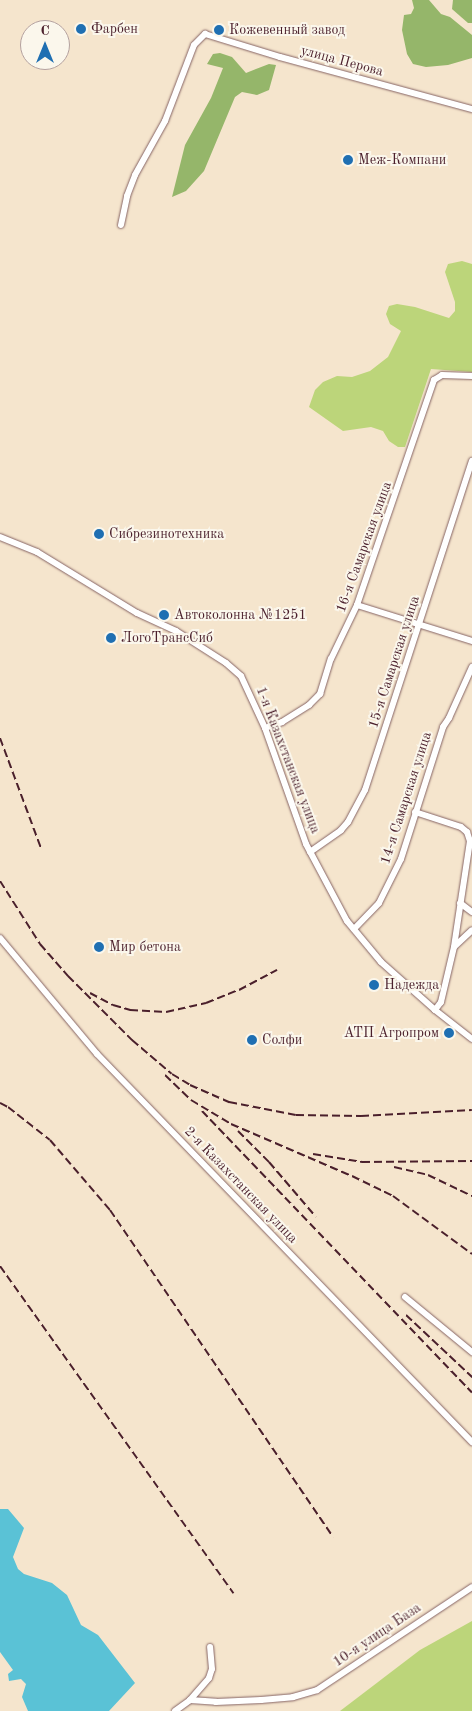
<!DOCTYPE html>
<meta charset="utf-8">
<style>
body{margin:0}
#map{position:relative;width:472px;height:1711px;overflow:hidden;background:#f5e5cd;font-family:"Old Standard TT",serif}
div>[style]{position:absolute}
.green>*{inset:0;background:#bcd57a}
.forest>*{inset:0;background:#95b66a}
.water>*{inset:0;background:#5ac2d6}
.roads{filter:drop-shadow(0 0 1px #866464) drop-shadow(0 0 1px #866464)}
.minor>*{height:6px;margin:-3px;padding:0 3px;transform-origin:3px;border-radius:3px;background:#fff}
.rail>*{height:2px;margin-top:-1px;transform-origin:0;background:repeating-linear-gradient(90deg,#4a1f2b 0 8px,transparent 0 12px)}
.dots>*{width:14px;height:14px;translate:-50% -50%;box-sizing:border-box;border:2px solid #fbf7ec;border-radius:50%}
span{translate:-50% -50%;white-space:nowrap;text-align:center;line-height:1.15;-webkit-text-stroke:4px #fbf7ec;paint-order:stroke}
.poi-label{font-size:14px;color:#4a1f2b}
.left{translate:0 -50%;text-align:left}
.right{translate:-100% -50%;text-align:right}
.street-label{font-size:14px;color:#4a1f2b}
.north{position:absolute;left:20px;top:20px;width:50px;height:50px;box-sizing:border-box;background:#fbf7ec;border:1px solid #b4a19f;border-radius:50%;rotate:0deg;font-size:14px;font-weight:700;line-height:20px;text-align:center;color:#4a1f2b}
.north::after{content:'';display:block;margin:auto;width:18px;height:22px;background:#1f6fb2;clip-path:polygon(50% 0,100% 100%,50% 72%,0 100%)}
</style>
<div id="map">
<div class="green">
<div style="clip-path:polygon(462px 261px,472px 264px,472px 372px,431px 369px,405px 447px,398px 447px,389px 441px,383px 431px,371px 427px,343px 431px,309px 407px,315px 390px,323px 382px,337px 376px,352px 377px,370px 371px,388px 357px,401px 331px,390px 324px,386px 314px,389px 306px,397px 304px,415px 307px,449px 318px,455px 311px,455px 302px,445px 272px,448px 264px)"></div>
<div style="clip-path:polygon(472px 1621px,472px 1711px,340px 1711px,420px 1650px)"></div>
</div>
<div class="forest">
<div style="clip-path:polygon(412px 0,429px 0,441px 14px,450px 17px,472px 35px,472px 58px,448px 65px,426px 67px,413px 64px,407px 54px,402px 30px,404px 15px,411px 14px,414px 8px)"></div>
<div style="clip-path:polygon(453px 0,472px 0,472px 23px,468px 23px,452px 9px)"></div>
<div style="clip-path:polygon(220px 53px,232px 57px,246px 73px,269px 64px,276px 65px,269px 90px,257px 95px,242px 92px,235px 97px,204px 171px,186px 191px,172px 197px,185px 145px,211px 98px,223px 68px,207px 64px,213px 54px)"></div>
</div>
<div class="water">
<div style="clip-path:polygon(0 1509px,8px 1509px,24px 1528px,13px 1557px,18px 1569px,24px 1574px,52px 1583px,67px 1595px,81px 1625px,98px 1635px,135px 1683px,109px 1711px,28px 1711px,22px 1697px,26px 1684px,21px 1679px,9px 1681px,8px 1674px,13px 1670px,0 1652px)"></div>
</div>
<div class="roads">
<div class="minor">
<div style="left:121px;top:225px;width:30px;rotate:-78deg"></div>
<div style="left:127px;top:196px;width:22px;rotate:-69deg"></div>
<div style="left:135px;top:175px;width:62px;rotate:-60.9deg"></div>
<div style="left:165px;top:121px;width:81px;rotate:-69.1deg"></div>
<div style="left:194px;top:45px;width:16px;rotate:-45deg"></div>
<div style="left:205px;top:34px;width:78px;rotate:17deg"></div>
<div style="left:280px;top:57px;width:199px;rotate:15.2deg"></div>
<div style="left:0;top:537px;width:40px;rotate:22deg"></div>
<div style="left:37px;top:552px;width:117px;rotate:31.4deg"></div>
<div style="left:137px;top:613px;width:43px;rotate:24.8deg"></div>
<div style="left:176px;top:631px;width:59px;rotate:32.6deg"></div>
<div style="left:226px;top:663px;width:20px;rotate:41deg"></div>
<div style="left:241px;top:676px;width:57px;rotate:65.2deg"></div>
<div style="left:265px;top:728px;width:123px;rotate:70.5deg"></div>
<div style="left:306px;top:844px;width:87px;rotate:62deg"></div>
<div style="left:347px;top:921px;width:53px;rotate:50.3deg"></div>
<div style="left:381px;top:962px;width:72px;rotate:41.6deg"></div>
<div style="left:435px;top:1010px;width:47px;rotate:38.1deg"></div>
<div style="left:357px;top:605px;width:121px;rotate:17.4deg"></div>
<div style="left:265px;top:728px;width:18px;rotate:-19deg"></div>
<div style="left:282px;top:722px;width:32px;rotate:-32deg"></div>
<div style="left:309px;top:705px;width:16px;rotate:-45deg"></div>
<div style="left:320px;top:694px;width:37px;rotate:-73deg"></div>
<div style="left:331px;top:659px;width:60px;rotate:-64.3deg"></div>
<div style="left:357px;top:605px;width:238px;rotate:-71.1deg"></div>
<div style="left:434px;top:380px;width:9px;rotate:-32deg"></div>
<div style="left:442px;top:375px;width:30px;rotate:2deg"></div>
<div style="left:415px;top:812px;width:48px;rotate:18.1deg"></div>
<div style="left:461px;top:827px;width:8px;rotate:40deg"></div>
<div style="left:467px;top:832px;width:9px;rotate:72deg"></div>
<div style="left:470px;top:841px;width:107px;rotate:98.6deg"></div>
<div style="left:454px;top:947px;width:57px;rotate:103.3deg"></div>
<div style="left:441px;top:1002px;width:10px;rotate:127deg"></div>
<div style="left:310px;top:852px;width:38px;rotate:-35deg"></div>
<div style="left:341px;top:830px;width:11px;rotate:-49deg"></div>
<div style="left:348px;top:822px;width:36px;rotate:-62deg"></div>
<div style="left:365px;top:790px;width:346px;rotate:-72deg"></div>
<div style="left:460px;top:903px;width:15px;rotate:37deg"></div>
<div style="left:354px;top:929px;width:36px;rotate:-46deg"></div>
<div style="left:379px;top:903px;width:49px;rotate:-63.4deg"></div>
<div style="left:401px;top:859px;width:139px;rotate:-72.3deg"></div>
<div style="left:443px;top:727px;width:11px;rotate:-56deg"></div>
<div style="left:449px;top:718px;width:56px;rotate:-65.7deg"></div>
<div style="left:0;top:938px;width:151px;rotate:50.1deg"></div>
<div style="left:97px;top:1054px;width:540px;rotate:45.98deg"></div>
<div style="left:455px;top:946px;width:23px;rotate:-43deg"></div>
<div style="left:405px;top:1297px;width:87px;rotate:39.4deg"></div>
<div style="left:190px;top:1700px;width:29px;rotate:-49deg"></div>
<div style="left:209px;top:1678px;width:9px;rotate:-72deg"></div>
<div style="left:212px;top:1669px;width:22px;rotate:-95deg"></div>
<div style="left:175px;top:1711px;width:19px;rotate:-36deg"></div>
<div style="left:190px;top:1700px;width:26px;rotate:4deg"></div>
<div style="left:216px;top:1702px;width:45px;rotate:-2.5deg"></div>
<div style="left:261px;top:1700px;width:32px;rotate:-5deg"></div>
<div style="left:293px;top:1697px;width:25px;rotate:-16deg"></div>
<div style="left:317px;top:1690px;width:186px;rotate:-33.6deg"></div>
</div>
</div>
<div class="rail">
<div style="left:0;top:738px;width:117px;rotate:69.6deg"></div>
<div style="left:0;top:881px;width:75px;rotate:57.6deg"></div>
<div style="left:40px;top:944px;width:43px;rotate:48.8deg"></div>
<div style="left:68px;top:976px;width:91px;rotate:45deg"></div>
<div style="left:132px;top:1040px;width:52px;rotate:40.4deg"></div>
<div style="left:172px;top:1074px;width:21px;rotate:31deg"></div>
<div style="left:190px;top:1085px;width:43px;rotate:23.6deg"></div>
<div style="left:229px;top:1102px;width:68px;rotate:11deg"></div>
<div style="left:296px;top:1115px;width:65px;rotate:0.9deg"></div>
<div style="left:361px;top:1116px;width:111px;rotate:-3.1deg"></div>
<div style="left:90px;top:993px;width:26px;rotate:28deg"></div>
<div style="left:113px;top:1005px;width:18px;rotate:16deg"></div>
<div style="left:130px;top:1010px;width:36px;rotate:3deg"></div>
<div style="left:166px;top:1012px;width:41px;rotate:-12.7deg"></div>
<div style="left:206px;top:1003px;width:35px;rotate:-22deg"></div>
<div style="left:239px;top:990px;width:43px;rotate:-27.8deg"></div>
<div style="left:165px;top:1075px;width:36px;rotate:44deg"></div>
<div style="left:191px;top:1100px;width:47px;rotate:31deg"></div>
<div style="left:231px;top:1124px;width:132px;rotate:23.3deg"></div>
<div style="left:352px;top:1176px;width:46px;rotate:26deg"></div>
<div style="left:393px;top:1196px;width:98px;rotate:36.3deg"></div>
<div style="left:0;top:1103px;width:9px;rotate:27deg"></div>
<div style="left:8px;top:1107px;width:53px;rotate:38.2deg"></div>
<div style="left:50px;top:1140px;width:92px;rotate:49.4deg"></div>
<div style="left:110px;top:1210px;width:396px;rotate:55.7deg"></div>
<div style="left:202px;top:1111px;width:390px;rotate:46.2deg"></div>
<div style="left:238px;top:1131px;width:44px;rotate:45deg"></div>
<div style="left:269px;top:1162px;width:72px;rotate:49.5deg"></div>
<div style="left:313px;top:1154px;width:50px;rotate:9.3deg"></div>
<div style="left:362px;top:1162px;width:110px;rotate:-0.5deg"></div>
<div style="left:394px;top:1167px;width:35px;rotate:13deg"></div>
<div style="left:428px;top:1175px;width:49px;rotate:25.5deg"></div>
<div style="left:0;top:1266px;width:402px;rotate:54.5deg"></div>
<div style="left:406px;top:1315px;width:91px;rotate:43.2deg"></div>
</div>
<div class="dots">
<div style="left:81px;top:29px;background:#1f6fb2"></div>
<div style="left:219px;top:30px;background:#1f6fb2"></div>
<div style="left:348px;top:160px;background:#1f6fb2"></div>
<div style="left:99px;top:534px;background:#1f6fb2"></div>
<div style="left:164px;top:615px;background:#1f6fb2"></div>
<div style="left:111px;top:638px;background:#1f6fb2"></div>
<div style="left:99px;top:947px;background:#1f6fb2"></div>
<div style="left:374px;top:985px;background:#1f6fb2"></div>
<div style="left:449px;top:1033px;background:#1f6fb2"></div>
<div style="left:252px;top:1040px;background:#1f6fb2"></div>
</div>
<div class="poi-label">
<span class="left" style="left:91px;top:29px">Фарбен</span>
<span class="left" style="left:229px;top:30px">Кожевенный завод</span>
<span class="left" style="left:358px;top:160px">Меж-Компани</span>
<span class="left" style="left:109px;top:534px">Сибрезинотехника</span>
<span class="left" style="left:174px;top:615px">Автоколонна №1251</span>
<span class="left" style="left:121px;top:638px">ЛогоТрансСиб</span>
<span class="left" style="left:109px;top:947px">Мир бетона</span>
<span class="left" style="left:384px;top:985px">Надежда</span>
<span class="right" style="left:439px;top:1033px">АТП Агропром</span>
<span class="left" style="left:262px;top:1040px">Солфи</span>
</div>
<div class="street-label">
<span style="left:342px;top:61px;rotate:15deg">улица Перова</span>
<span style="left:364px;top:547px;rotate:-70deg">16-я Самарская улица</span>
<span style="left:394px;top:662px;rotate:-72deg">15-я Самарская улица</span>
<span style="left:288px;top:760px;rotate:69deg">1-я Казахстанская улица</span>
<span style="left:406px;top:798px;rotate:-72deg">14-я Самарская улица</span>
<span style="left:241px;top:1185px;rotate:46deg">2-я Казахстанская улица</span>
<span style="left:377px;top:1635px;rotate:-34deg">10-я улица База</span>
</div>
<div class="north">С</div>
</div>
